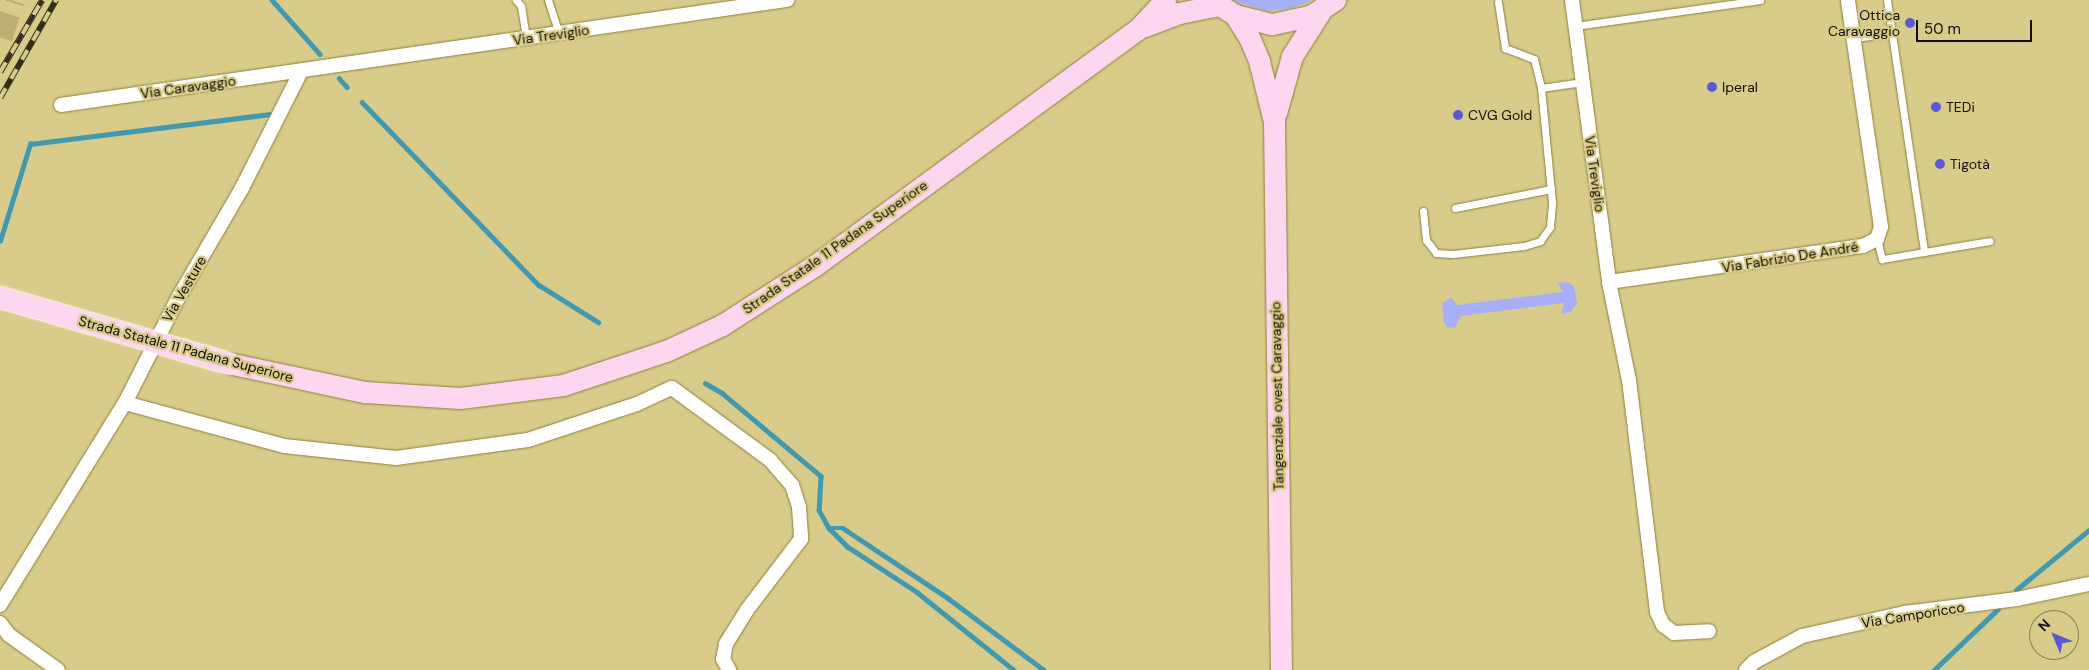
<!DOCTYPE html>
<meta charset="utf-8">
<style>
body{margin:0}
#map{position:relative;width:2089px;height:670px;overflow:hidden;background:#d9cc8a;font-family:"DM Sans",sans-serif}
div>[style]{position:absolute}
.green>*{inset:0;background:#a7aff8}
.stream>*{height:4.5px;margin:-2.25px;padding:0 2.25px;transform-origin:2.25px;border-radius:2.25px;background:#4199b1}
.highway-tunnel>*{height:25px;margin-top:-12.5px;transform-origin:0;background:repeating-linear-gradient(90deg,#bbaf75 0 25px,transparent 0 37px)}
.roads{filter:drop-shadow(0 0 1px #8c803f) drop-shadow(0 0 1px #8c803f)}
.lane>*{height:7px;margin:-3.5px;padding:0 3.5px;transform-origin:3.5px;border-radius:3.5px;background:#fff}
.street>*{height:14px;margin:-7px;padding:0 7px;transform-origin:7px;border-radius:7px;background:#fff}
.primary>*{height:21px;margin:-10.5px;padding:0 10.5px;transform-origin:10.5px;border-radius:10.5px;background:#fdd6f0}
.rail>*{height:5.5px;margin-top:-2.75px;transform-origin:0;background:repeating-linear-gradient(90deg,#d9cc8a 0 11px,#352f19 0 22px);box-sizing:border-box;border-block:1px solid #352f19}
.bridges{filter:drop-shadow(0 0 1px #fff) drop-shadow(0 0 1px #fff)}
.primary-bridge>*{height:21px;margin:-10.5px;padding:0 10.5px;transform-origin:10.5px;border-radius:10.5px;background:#fdd6f0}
.dots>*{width:14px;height:14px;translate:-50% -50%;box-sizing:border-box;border:2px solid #d9cc8a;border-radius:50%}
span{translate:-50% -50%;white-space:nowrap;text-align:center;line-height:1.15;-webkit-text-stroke:4.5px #d9cc8a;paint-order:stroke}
.poi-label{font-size:14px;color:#110c00}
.right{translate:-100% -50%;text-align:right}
.left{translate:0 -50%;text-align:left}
.street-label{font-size:14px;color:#110c00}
.north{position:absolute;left:2029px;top:610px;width:50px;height:50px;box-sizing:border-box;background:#d9cc8a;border:1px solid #897f53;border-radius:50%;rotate:315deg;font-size:14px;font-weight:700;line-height:20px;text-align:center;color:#110c00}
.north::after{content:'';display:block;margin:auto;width:18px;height:22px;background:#5a59d1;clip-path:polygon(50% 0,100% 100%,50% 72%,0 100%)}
.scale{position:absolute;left:1916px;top:20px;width:116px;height:22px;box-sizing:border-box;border:2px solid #110c00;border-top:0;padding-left:6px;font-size:15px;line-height:18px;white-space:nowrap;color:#110c00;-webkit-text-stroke:4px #d9cc8a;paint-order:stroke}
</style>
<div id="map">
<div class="green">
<div style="clip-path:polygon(1230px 0,1312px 0,1293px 8px,1267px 11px)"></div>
<div style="clip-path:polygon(1567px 282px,1574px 286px,1577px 303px,1571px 312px,1561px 314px,1564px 303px,1461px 316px,1455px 328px,1447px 327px,1444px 322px,1442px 304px,1451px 297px,1457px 305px,1563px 292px,1558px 283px)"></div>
</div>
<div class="stream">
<div style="left:272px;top:0;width:72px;rotate:48.4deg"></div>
<div style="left:339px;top:78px;width:12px;rotate:48deg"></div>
<div style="left:362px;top:102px;width:255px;rotate:46deg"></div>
<div style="left:539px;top:285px;width:70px;rotate:32.1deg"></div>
<div style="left:0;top:241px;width:102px;rotate:-72.8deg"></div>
<div style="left:30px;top:144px;width:242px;rotate:-7.1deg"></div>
<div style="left:705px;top:383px;width:20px;rotate:30deg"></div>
<div style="left:722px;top:393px;width:129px;rotate:40deg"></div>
<div style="left:821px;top:476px;width:34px;rotate:93deg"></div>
<div style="left:819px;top:510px;width:21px;rotate:61deg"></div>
<div style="left:829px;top:528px;width:14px"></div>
<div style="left:843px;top:528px;width:126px;rotate:33.7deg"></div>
<div style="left:948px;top:598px;width:120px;rotate:36.9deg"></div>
<div style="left:829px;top:528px;width:27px;rotate:45deg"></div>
<div style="left:848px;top:547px;width:82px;rotate:33.1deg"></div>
<div style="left:917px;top:592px;width:124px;rotate:38.8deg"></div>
<div style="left:2016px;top:590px;width:94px;rotate:-39.4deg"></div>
<div style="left:1934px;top:670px;width:88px;rotate:-43.6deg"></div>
</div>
<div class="highway-tunnel">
<div style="left:0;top:37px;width:39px;rotate:-72deg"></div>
</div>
<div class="roads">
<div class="lane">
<div style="left:516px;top:0;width:8px;rotate:50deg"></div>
<div style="left:521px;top:6px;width:32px;rotate:81deg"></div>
<div style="left:548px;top:0;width:35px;rotate:72deg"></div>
<div style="left:1887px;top:0;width:255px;rotate:81.6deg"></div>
<div style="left:1498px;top:2px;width:47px;rotate:81.3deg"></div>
<div style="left:1505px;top:48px;width:31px;rotate:21deg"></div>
<div style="left:1534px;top:59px;width:30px;rotate:76deg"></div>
<div style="left:1575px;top:26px;width:187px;rotate:-8deg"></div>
<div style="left:1854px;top:38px;width:39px;rotate:-7deg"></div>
<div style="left:1455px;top:208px;width:98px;rotate:-11.2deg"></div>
<div style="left:1423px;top:211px;width:29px;rotate:84deg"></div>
<div style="left:1426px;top:240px;width:16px;rotate:52deg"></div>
<div style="left:1436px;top:253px;width:17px;rotate:3deg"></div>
<div style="left:1453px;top:254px;width:71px;rotate:-6.4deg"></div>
<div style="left:1524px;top:246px;width:17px;rotate:-17deg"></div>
<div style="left:1540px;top:241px;width:17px;rotate:-54deg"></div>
<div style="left:1550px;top:227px;width:25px;rotate:-85deg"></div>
<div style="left:1552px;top:202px;width:115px;rotate:-95.5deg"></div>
<div style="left:1541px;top:88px;width:42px;rotate:-8.1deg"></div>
<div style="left:1877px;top:239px;width:21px;rotate:76deg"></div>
<div style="left:1882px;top:259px;width:109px;rotate:-9.5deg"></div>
</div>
<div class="street">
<div style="left:1572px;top:0;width:284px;rotate:82.5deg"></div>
<div style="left:1609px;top:282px;width:100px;rotate:78.5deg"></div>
<div style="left:1629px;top:380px;width:234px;rotate:83.1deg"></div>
<div style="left:1657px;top:612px;width:14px;rotate:65deg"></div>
<div style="left:1663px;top:625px;width:14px;rotate:36deg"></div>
<div style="left:1674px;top:633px;width:35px;rotate:-3deg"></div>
<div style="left:61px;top:105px;width:734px;rotate:-8.23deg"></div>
<div style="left:1609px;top:282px;width:257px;rotate:-8.1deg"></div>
<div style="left:1863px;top:246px;width:16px;rotate:-27deg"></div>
<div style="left:1877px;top:239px;width:13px;rotate:-72deg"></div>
<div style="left:1881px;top:227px;width:229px;rotate:-98.3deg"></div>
<div style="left:125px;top:403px;width:165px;rotate:15.1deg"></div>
<div style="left:284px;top:446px;width:113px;rotate:6.1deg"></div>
<div style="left:396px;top:458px;width:133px;rotate:-7.8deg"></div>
<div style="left:528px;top:440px;width:115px;rotate:-18.3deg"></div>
<div style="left:637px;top:404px;width:38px;rotate:-25deg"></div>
<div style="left:672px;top:388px;width:122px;rotate:36.3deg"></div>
<div style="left:770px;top:460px;width:33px;rotate:49deg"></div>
<div style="left:792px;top:485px;width:23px;rotate:72deg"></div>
<div style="left:799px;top:507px;width:32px;rotate:86deg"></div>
<div style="left:801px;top:539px;width:89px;rotate:127.3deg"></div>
<div style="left:747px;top:610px;width:40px;rotate:122deg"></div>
<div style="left:726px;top:644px;width:15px;rotate:101deg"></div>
<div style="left:723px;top:659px;width:13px;rotate:61deg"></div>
<div style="left:0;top:605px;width:238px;rotate:-58.3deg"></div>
<div style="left:125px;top:403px;width:118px;rotate:-63.2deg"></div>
<div style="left:178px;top:298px;width:127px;rotate:-59.8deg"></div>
<div style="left:242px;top:188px;width:131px;rotate:-63.2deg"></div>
<div style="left:0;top:623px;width:15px;rotate:53deg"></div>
<div style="left:9px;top:635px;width:60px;rotate:35.5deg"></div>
<div style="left:1746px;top:670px;width:11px;rotate:-45deg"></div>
<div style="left:1754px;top:662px;width:55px;rotate:-28.4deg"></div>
<div style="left:1802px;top:636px;width:106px;rotate:-12.6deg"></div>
<div style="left:1905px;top:613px;width:113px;rotate:-7.1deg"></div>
<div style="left:2017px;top:599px;width:74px;rotate:-11.8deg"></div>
</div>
<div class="primary">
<div style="left:1212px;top:0;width:27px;rotate:33deg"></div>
<div style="left:1235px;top:15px;width:38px;rotate:14deg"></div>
<div style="left:1272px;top:24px;width:39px;rotate:-12deg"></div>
<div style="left:1310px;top:16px;width:30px;rotate:-33deg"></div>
<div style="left:1235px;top:15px;width:26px;rotate:58deg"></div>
<div style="left:1249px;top:37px;width:26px;rotate:67deg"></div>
<div style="left:1259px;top:61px;width:62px;rotate:76deg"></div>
<div style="left:1274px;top:121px;width:549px;rotate:89.27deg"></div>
<div style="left:1145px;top:26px;width:36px;rotate:-21deg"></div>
<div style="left:1179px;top:13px;width:41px;rotate:-11.3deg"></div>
<div style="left:1276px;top:113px;width:59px;rotate:-74.3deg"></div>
<div style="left:1292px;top:56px;width:52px;rotate:-57.5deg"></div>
<div style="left:228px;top:363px;width:140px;rotate:12deg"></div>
<div style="left:365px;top:392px;width:95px;rotate:3.6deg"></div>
<div style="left:460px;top:398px;width:104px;rotate:-7.2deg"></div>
<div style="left:563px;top:385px;width:108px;rotate:-18.3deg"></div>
<div style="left:666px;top:351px;width:62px;rotate:-24.9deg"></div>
<div style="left:722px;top:325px;width:109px;rotate:-32.7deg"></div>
<div style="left:814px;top:266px;width:401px;rotate:-36.2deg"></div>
<div style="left:1138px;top:29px;width:40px;rotate:-47deg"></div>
</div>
</div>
<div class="rail">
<div style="left:0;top:72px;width:83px;rotate:-59.7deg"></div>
<div style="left:0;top:98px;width:113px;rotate:-60.3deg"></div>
</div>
<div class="bridges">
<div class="primary-bridge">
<div style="left:0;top:297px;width:237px;rotate:16.1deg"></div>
</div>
</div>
<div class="dots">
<div style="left:1910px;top:23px;background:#5a59d1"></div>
<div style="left:1712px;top:87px;background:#5a59d1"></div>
<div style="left:1936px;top:107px;background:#5a59d1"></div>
<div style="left:1458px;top:115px;background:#5a59d1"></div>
<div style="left:1940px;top:164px;background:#5a59d1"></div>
</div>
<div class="poi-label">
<span class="right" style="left:1900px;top:23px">Ottica<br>Caravaggio</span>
<span class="left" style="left:1722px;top:87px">Iperal</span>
<span class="left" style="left:1946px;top:107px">TEDi</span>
<span class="left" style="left:1468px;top:115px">CVG Gold</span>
<span class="left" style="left:1950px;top:164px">Tigotà</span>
</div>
<div class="street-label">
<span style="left:551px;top:35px;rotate:-8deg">Via Treviglio</span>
<span style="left:188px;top:87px;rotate:-8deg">Via Caravaggio</span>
<span style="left:1595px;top:174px;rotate:82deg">Via Treviglio</span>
<span style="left:835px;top:247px;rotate:-35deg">Strada Statale 11 Padana Superiore</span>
<span style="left:1790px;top:257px;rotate:-9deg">Via Fabrizio De André</span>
<span style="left:184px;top:289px;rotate:-60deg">Via Vesture</span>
<span style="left:186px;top:349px;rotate:15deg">Strada Statale 11 Padana Superiore</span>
<span style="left:1277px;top:396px;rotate:-91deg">Tangenziale ovest Caravaggio</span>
<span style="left:1913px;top:615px;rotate:-9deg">Via Camporicco</span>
</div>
<div class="north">N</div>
<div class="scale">50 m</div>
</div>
